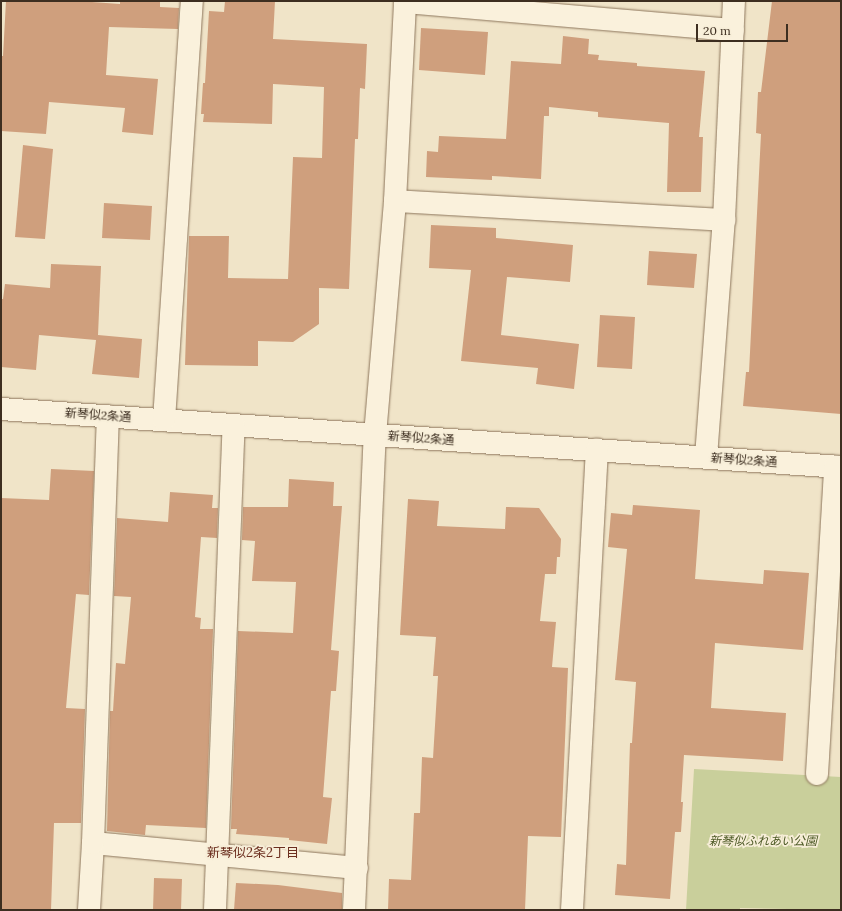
<!DOCTYPE html>
<meta charset="utf-8">
<style>
body{margin:0}
#map{position:relative;width:842px;height:911px;overflow:hidden;background:#f0e4c8;font-family:Lora,"Noto Sans JP",serif}
div>[style]{position:absolute}
.green>*{inset:0;background:#c9cf9b}
.building>*{inset:0;background:#cf9f7d}
.roads{filter:drop-shadow(0 0 1px #8d765c) drop-shadow(0 0 1px #8d765c)}
.minor>*{height:22px;margin:-11px;padding:0 11px;transform-origin:11px;border-radius:11px;background:#faf1dc}
span{translate:-50% -50%;white-space:nowrap;text-align:center;line-height:1.15;-webkit-text-stroke:3.5px #f7eed8;paint-order:stroke}
.street-label{font-size:12px;color:#3d2e20}
.park-label{font-size:12px;color:#4d5a26;font-style:italic}
.neighbourhood-label{font-size:13px;color:#6b2e1e}
.frame{position:absolute;inset:0;border:2px solid #3d2e20;pointer-events:none}
.scale{position:absolute;left:696px;top:24px;width:92px;height:18px;box-sizing:border-box;border:2px solid #3d2e20;border-top:0;padding-left:5px;font-size:12px;line-height:14px;white-space:nowrap;color:#3d2e20;-webkit-text-stroke:3px #f7eed8;paint-order:stroke}
</style>
<div id="map">
<div class="green">
<div style="clip-path:polygon(694px 769px,841px 777px,841px 910px,740px 908px,740px 910px,686px 910px)"></div>
</div>
<div class="building">
<div style="clip-path:polygon(6px 1px,78px 1px,120px 4px,120px 1px,160px 1px,160px 7px,179px 8px,178px 29px,109px 27px,106px 75px,158px 79px,153px 135px,122px 132px,125px 108px,49px 102px,46px 134px,1px 131px,1px 56px,3px 56px)"></div>
<div style="clip-path:polygon(225px 1px,275px 1px,273px 39px,367px 44px,365px 89px,360px 88px,358px 139px,355px 139px,349px 289px,319px 288px,319px 324px,293px 342px,258px 341px,258px 366px,185px 365px,189px 236px,229px 236px,228px 278px,288px 279px,293px 157px,322px 158px,324px 87px,273px 84px,272px 124px,203px 122px,204px 114px,201px 114px,203px 83px,205px 83px,209px 11px,224px 12px)"></div>
<div style="clip-path:polygon(772px 1px,841px 1px,841px 414px,743px 406px,746px 372px,749px 372px,761px 134px,756px 133px,758px 92px,761px 92px)"></div>
<div style="clip-path:polygon(421px 28px,488px 32px,485px 75px,419px 70px)"></div>
<div style="clip-path:polygon(563px 36px,589px 39px,588px 54px,599px 55px,598px 60px,637px 63px,637px 66px,705px 71px,699px 137px,703px 137px,701px 192px,667px 192px,669px 123px,598px 117px,598px 112px,549px 107px,549px 116px,544px 116px,541px 179px,492px 176px,492px 180px,426px 177px,427px 151px,438px 152px,439px 136px,506px 139px,511px 61px,561px 64px)"></div>
<div style="clip-path:polygon(23px 145px,53px 149px,45px 239px,15px 237px)"></div>
<div style="clip-path:polygon(104px 203px,152px 206px,150px 240px,102px 238px)"></div>
<div style="clip-path:polygon(431px 225px,496px 228px,496px 238px,573px 245px,570px 282px,507px 277px,501px 335px,579px 344px,574px 389px,536px 384px,538px 368px,461px 361px,471px 270px,429px 268px)"></div>
<div style="clip-path:polygon(649px 251px,697px 254px,694px 288px,647px 285px)"></div>
<div style="clip-path:polygon(51px 264px,101px 266px,98px 335px,142px 339px,139px 378px,92px 374px,96px 340px,39px 335px,36px 370px,1px 367px,1px 299px,3px 299px,5px 284px,50px 288px)"></div>
<div style="clip-path:polygon(600px 315px,635px 317px,632px 369px,597px 367px)"></div>
<div style="clip-path:polygon(51px 469px,94px 471px,89px 595px,76px 594px,66px 708px,85px 709px,81px 823px,54px 823px,51px 910px,1px 910px,1px 498px,49px 500px)"></div>
<div style="clip-path:polygon(289px 479px,334px 482px,333px 506px,342px 506px,331px 650px,339px 651px,336px 691px,331px 691px,323px 797px,332px 798px,327px 844px,289px 840px,289px 838px,236px 834px,237px 829px,231px 829px,238px 631px,293px 633px,296px 582px,252px 581px,255px 541px,242px 540px,243px 507px,288px 507px)"></div>
<div style="clip-path:polygon(170px 492px,213px 495px,212px 508px,218px 508px,217px 538px,201px 537px,195px 617px,201px 618px,200px 629px,213px 629px,206px 828px,146px 825px,145px 835px,107px 831px,110px 711px,113px 711px,116px 663px,125px 664px,131px 597px,114px 596px,117px 518px,168px 522px)"></div>
<div style="clip-path:polygon(408px 499px,439px 501px,437px 526px,505px 529px,506px 507px,539px 508px,561px 539px,560px 557px,557px 557px,556px 574px,545px 574px,540px 621px,556px 622px,552px 667px,568px 668px,561px 837px,528px 836px,525px 910px,388px 910px,389px 879px,411px 880px,414px 813px,420px 813px,422px 757px,433px 758px,438px 676px,433px 676px,436px 637px,400px 635px)"></div>
<div style="clip-path:polygon(633px 505px,700px 510px,695px 579px,763px 584px,764px 570px,809px 573px,803px 650px,715px 643px,711px 708px,786px 713px,783px 761px,684px 755px,681px 802px,683px 802px,681px 832px,675px 832px,670px 899px,615px 895px,617px 864px,626px 865px,630px 743px,632px 743px,636px 682px,615px 680px,627px 549px,608px 547px,611px 513px,632px 515px)"></div>
<div style="clip-path:polygon(154px 878px,182px 879px,181px 910px,153px 910px)"></div>
<div style="clip-path:polygon(236px 883px,278px 885px,342px 893px,342px 910px,234px 910px)"></div>
</div>
<div class="roads">
<div class="minor">
<div style="left:405px;top:2px;width:329px;rotate:4.9deg"></div>
<div style="left:395px;top:201px;width:330px;rotate:3.3deg"></div>
<div style="left:1px;top:409px;width:842px;rotate:3.95deg"></div>
<div style="left:164px;top:420px;width:420px;rotate:-86.2deg"></div>
<div style="left:706px;top:457px;width:238px;rotate:-85.7deg"></div>
<div style="left:724px;top:220px;width:219px;rotate:-87.4deg"></div>
<div style="left:817px;top:774px;width:308px;rotate:-86.6deg"></div>
<div style="left:93px;top:843px;width:265px;rotate:5.4deg"></div>
<div style="left:89px;top:910px;width:67px;rotate:-86.6deg"></div>
<div style="left:93px;top:843px;width:427px;rotate:-88deg"></div>
<div style="left:215px;top:910px;width:485px;rotate:-87.8deg"></div>
<div style="left:354px;top:910px;width:475px;rotate:-87.5deg"></div>
<div style="left:375px;top:435px;width:235px;rotate:-85.1deg"></div>
<div style="left:395px;top:201px;width:200px;rotate:-87.1deg"></div>
<div style="left:572px;top:910px;width:461px;rotate:-86.9deg"></div>
</div>
</div>
<div class="street-label">
<span style="left:98px;top:415px;rotate:4deg">新琴似2条通</span>
<span style="left:421px;top:438px;rotate:4deg">新琴似2条通</span>
<span style="left:744px;top:460px;rotate:4deg">新琴似2条通</span>
</div>
<div class="park-label">
<span style="left:763px;top:841px">新琴似ふれあい公園</span>
</div>
<div class="neighbourhood-label">
<span style="left:253px;top:853px">新琴似2条2丁目</span>
</div>
<div class="frame"></div>
<div class="scale">20 m</div>
</div>
